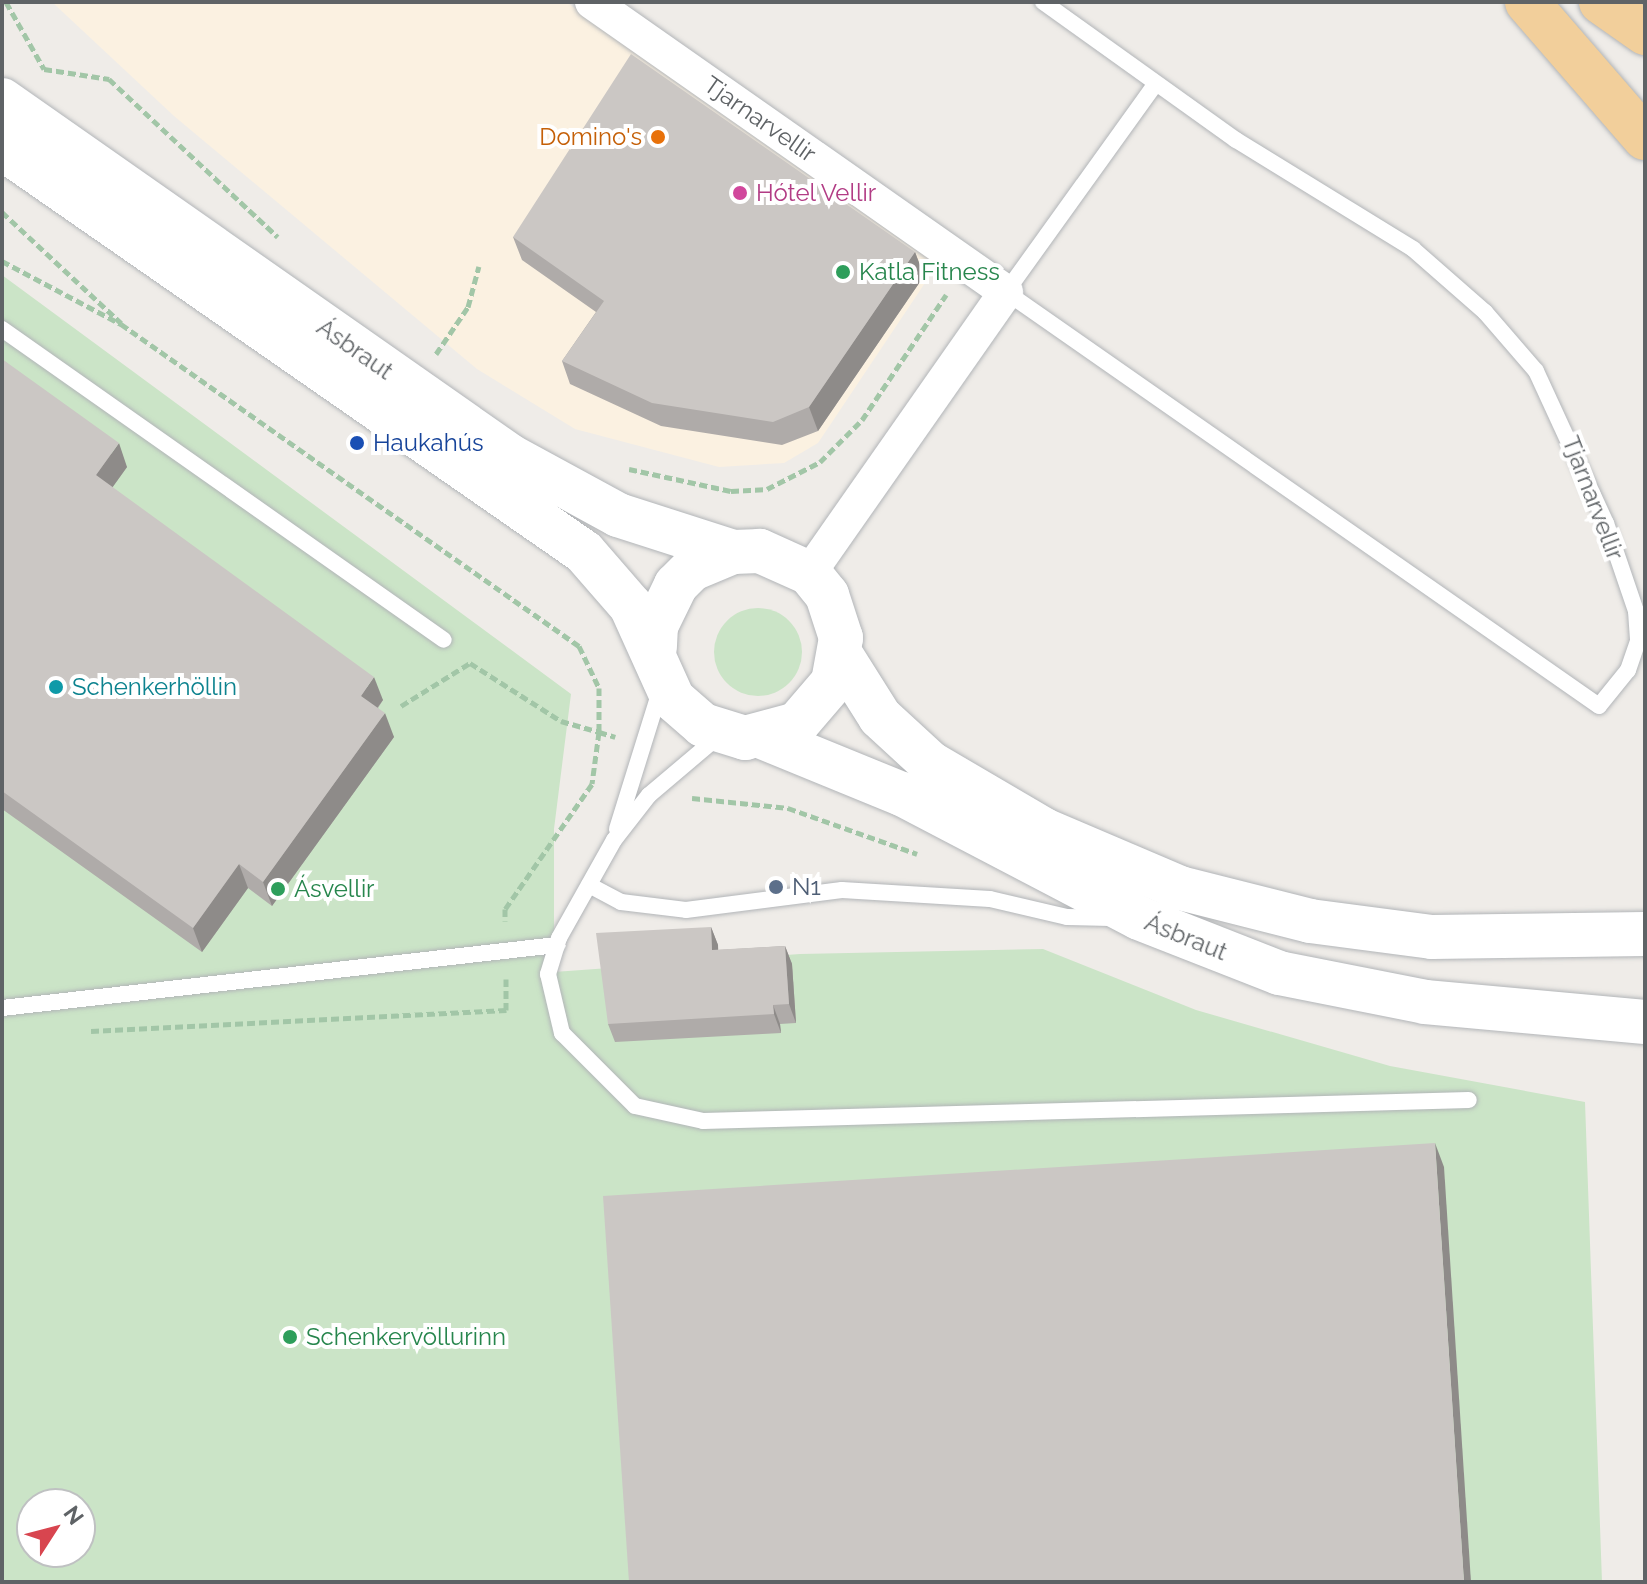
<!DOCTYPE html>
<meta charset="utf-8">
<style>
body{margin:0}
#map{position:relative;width:1647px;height:1584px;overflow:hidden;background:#efece8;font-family:Raleway,sans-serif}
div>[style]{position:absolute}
.commercial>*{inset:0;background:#fbf1e1}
.green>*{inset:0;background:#cbe4c7}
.round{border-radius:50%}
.path>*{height:5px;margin-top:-2.5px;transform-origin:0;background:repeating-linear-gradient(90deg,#a2c6a7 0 8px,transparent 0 12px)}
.roads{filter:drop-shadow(0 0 2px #b2b5b8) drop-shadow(0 0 2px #b2b5b8)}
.lane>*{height:16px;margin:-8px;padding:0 8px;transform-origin:8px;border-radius:8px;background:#fff}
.street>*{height:34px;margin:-17px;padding:0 17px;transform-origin:17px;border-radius:17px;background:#fff}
.secondary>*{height:44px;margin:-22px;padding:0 22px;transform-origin:22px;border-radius:22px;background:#fff}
.highway>*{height:44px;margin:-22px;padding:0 22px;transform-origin:22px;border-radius:22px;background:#f2cf9b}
.wall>*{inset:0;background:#afaba9}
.shaded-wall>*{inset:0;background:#8e8b89}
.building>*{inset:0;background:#cbc7c4}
.dots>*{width:22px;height:22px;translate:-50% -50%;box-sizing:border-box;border:4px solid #fff;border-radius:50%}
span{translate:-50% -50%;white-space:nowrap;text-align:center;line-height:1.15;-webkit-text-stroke:8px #fff;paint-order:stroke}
.street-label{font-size:24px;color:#5f6366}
.food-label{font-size:24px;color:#c56008}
.right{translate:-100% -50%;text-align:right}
.hotel-label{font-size:24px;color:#b23c85}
.left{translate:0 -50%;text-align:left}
.leisure-label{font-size:24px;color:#27864d}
.transit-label{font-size:24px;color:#164399}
.culture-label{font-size:24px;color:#0d838f}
.service-label{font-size:24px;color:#4e5e75}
.frame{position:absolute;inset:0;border:4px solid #5f6366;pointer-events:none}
.north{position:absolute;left:16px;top:1488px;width:80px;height:80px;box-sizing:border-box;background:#fff;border:2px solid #bfc1c2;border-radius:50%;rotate:54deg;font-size:22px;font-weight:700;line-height:32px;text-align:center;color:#5f6366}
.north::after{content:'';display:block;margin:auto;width:28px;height:36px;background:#d8454f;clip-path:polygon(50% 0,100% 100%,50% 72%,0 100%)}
</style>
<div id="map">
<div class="commercial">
<div style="clip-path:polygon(52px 2px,566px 2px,939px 262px,818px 443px,784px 463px,719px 467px,575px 429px,477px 369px,174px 116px)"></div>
</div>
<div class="green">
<div style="clip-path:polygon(evenodd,2px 275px,571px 694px,554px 829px,554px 972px,800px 954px,1043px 949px,1196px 1010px,1390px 1066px,1585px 1102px,1602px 1582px,2px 1582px,2px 275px,32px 1504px,80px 1504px,80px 1552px,32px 1552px,32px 1504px)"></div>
<div class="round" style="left:714px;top:608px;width:88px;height:88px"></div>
</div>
<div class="path">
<div style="left:6px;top:2px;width:77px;rotate:60.4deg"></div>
<div style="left:44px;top:69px;width:66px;rotate:8.7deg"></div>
<div style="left:109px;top:79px;width:231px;rotate:43.1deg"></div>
<div style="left:2px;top:212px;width:163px;rotate:43deg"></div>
<div style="left:2px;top:261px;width:135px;rotate:27.9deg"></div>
<div style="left:121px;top:324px;width:560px;rotate:35.11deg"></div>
<div style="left:579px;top:646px;width:47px;rotate:64.5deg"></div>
<div style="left:599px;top:688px;width:44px;rotate:90deg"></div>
<div style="left:599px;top:732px;width:17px;rotate:17deg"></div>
<div style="left:436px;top:354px;width:57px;rotate:-55.8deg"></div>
<div style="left:468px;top:307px;width:42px;rotate:-75deg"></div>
<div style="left:629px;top:469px;width:104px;rotate:12.2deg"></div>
<div style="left:731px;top:491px;width:36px;rotate:-3deg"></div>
<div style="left:767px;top:489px;width:59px;rotate:-27deg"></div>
<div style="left:820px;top:462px;width:59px;rotate:-45deg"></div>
<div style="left:862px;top:420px;width:151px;rotate:-56.1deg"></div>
<div style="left:401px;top:706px;width:81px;rotate:-31.9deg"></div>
<div style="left:470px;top:663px;width:108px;rotate:32.5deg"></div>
<div style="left:561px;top:721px;width:40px;rotate:16deg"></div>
<div style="left:599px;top:732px;width:52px;rotate:97.7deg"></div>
<div style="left:592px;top:784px;width:152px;rotate:124.8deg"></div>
<div style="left:505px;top:909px;width:12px;rotate:90deg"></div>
<div style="left:692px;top:798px;width:97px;rotate:5.9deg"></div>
<div style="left:788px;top:808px;width:137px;rotate:19.6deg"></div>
<div style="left:91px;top:1031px;width:416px;rotate:-2.9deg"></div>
<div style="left:506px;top:1010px;width:31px;rotate:-90deg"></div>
</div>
<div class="roads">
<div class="lane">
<div style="left:1043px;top:2px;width:237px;rotate:35.6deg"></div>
<div style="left:1236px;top:140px;width:208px;rotate:31.6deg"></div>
<div style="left:1413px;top:249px;width:96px;rotate:41.2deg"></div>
<div style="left:1485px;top:312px;width:78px;rotate:49.2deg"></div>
<div style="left:1536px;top:371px;width:167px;rotate:65.3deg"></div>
<div style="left:1606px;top:523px;width:93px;rotate:71.2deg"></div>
<div style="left:1636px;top:611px;width:30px;rotate:86deg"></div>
<div style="left:1638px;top:641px;width:31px;rotate:109deg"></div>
<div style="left:1628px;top:670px;width:46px;rotate:128.9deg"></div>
<div style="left:1599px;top:706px;width:723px;rotate:-145.08deg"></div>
<div style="left:1006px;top:292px;width:255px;rotate:-54.3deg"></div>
<div style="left:2px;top:329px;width:540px;rotate:35.13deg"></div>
<div style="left:720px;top:735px;width:93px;rotate:139.8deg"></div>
<div style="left:649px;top:795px;width:57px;rotate:127.9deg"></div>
<div style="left:614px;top:840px;width:112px;rotate:119.3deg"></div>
<div style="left:559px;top:938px;width:38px;rotate:107deg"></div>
<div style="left:548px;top:974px;width:61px;rotate:76.7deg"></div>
<div style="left:562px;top:1033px;width:103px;rotate:45deg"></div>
<div style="left:635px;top:1106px;width:70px;rotate:12.4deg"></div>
<div style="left:703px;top:1121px;width:766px;rotate:-1.57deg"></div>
<div style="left:617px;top:829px;width:145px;rotate:-72.7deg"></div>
<div style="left:589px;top:885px;width:36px;rotate:28deg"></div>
<div style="left:621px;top:902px;width:65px;rotate:7deg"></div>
<div style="left:686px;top:910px;width:157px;rotate:-7.3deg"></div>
<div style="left:842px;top:890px;width:148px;rotate:3.5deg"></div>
<div style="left:990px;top:899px;width:79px;rotate:13.2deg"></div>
<div style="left:1067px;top:917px;width:44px;rotate:1.3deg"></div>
<div style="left:2px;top:1008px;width:559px;rotate:-6.48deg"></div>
</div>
<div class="street">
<div style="left:592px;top:2px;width:505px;rotate:35.01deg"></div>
<div style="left:1006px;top:292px;width:343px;rotate:125deg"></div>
</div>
<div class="secondary">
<div style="left:2px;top:100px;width:620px;rotate:35.02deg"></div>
<div style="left:510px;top:456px;width:123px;rotate:28.6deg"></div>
<div style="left:618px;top:515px;width:121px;rotate:17.8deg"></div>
<div style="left:2px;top:148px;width:708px;rotate:34.77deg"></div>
<div style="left:584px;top:552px;width:72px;rotate:49deg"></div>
<div style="left:631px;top:606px;width:102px;rotate:65.7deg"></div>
<div style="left:673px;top:699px;width:40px;rotate:41deg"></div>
<div style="left:703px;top:725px;width:44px;rotate:17.2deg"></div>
<div style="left:745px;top:738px;width:54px;rotate:-15.1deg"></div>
<div style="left:797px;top:724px;width:55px;rotate:-49.4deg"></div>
<div style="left:833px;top:682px;width:45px;rotate:-79.7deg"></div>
<div style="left:841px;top:638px;width:45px;rotate:-108deg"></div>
<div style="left:827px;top:595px;width:28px;rotate:-129deg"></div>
<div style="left:809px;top:573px;width:54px;rotate:-155.8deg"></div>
<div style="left:760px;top:551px;width:27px;rotate:178deg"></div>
<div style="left:733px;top:552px;width:44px;rotate:157.5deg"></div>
<div style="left:692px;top:569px;width:23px;rotate:135deg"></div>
<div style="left:676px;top:585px;width:46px;rotate:116deg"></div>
<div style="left:656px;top:626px;width:22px;rotate:93deg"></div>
<div style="left:841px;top:655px;width:73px;rotate:57.8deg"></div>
<div style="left:880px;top:717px;width:68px;rotate:42.6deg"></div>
<div style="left:930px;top:763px;width:132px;rotate:30.4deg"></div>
<div style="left:1044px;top:830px;width:148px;rotate:23.1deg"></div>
<div style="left:1180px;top:888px;width:134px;rotate:14.2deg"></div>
<div style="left:1310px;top:921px;width:123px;rotate:7.5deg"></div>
<div style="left:1432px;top:937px;width:213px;rotate:-0.8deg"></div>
<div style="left:762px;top:737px;width:151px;rotate:22.2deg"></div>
<div style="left:902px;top:794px;width:267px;rotate:27.6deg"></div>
<div style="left:1139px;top:918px;width:150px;rotate:21.4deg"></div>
<div style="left:1279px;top:973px;width:149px;rotate:11.2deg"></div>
<div style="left:1425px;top:1002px;width:221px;rotate:5.2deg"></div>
</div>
<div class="highway">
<div style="left:1527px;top:2px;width:180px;rotate:49.1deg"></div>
<div style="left:1601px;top:2px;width:54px;rotate:35.2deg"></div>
</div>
</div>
<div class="wall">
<div style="clip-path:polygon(513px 237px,915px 252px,924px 276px,818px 431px,782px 445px,661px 426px,570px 384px,562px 361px,596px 312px,522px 260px)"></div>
<div style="clip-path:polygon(2px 359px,127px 467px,112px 488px,383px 700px,378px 708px,394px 737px,272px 906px,248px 888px,202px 952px,2px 809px)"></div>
<div style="clip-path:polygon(711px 927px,718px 945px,718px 950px,785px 946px,792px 964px,796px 1023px,780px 1024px,781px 1033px,615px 1042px,608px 1024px)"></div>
</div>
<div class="shaded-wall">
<div style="clip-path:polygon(915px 252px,924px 276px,818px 431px,809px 407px)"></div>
<div style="clip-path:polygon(119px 443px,127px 467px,104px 499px,96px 475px)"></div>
<div style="clip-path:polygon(374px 677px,383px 700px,369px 719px,361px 696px)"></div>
<div style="clip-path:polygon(385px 713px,394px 737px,272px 906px,263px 882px)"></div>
<div style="clip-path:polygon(239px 864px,248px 888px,202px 952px,193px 928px)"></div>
<div style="clip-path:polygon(711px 927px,718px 945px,719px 968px,712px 950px)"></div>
<div style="clip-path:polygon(785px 946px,792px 964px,796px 1023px,789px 1004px)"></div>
<div style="clip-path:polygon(773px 1005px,780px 1024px,781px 1033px,774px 1014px)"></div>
<div style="clip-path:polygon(1435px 1143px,1444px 1167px,1471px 1582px,1464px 1582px)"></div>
</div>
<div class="building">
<div style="clip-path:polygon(631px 54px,915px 252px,809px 407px,773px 422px,652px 403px,562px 361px,604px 301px,513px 237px)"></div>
<div style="clip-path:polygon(2px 359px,119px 443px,96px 475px,374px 677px,361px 696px,385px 713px,263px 882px,239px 864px,193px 928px,2px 791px)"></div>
<div style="clip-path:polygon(711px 927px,712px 950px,785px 946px,789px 1004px,773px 1005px,774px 1014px,608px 1024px,596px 933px)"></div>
<div style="clip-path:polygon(1435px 1143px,1464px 1582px,629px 1582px,603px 1196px)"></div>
</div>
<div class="dots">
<div style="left:658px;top:137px;background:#e8710a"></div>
<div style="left:740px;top:193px;background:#d1479c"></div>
<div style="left:843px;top:272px;background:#2e9e5b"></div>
<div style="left:357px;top:443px;background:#1a4fb4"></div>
<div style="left:56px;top:687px;background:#0f9aa8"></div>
<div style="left:776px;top:887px;background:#5c6f8a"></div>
<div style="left:278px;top:889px;background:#2e9e5b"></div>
<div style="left:290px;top:1337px;background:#2e9e5b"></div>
</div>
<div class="street-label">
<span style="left:760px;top:119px;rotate:35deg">Tjarnarvellir</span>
<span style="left:355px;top:349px;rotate:35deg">Ásbraut</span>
<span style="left:1593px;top:498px;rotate:69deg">Tjarnarvellir</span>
<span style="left:1186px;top:937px;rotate:22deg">Ásbraut</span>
</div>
<div class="food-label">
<span class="right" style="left:642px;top:137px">Domino's</span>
</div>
<div class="hotel-label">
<span class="left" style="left:756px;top:193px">Hótel Vellir</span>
</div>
<div class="leisure-label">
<span class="left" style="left:859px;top:272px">Katla Fitness</span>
<span class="left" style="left:294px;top:889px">Ásvellir</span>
<span class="left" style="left:306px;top:1337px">Schenkervöllurinn</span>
</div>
<div class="transit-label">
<span class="left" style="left:373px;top:443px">Haukahús</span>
</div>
<div class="culture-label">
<span class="left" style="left:72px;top:687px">Schenkerhöllin</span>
</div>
<div class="service-label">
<span class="left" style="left:792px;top:887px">N1</span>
</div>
<div class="frame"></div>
<div class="north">N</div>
</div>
